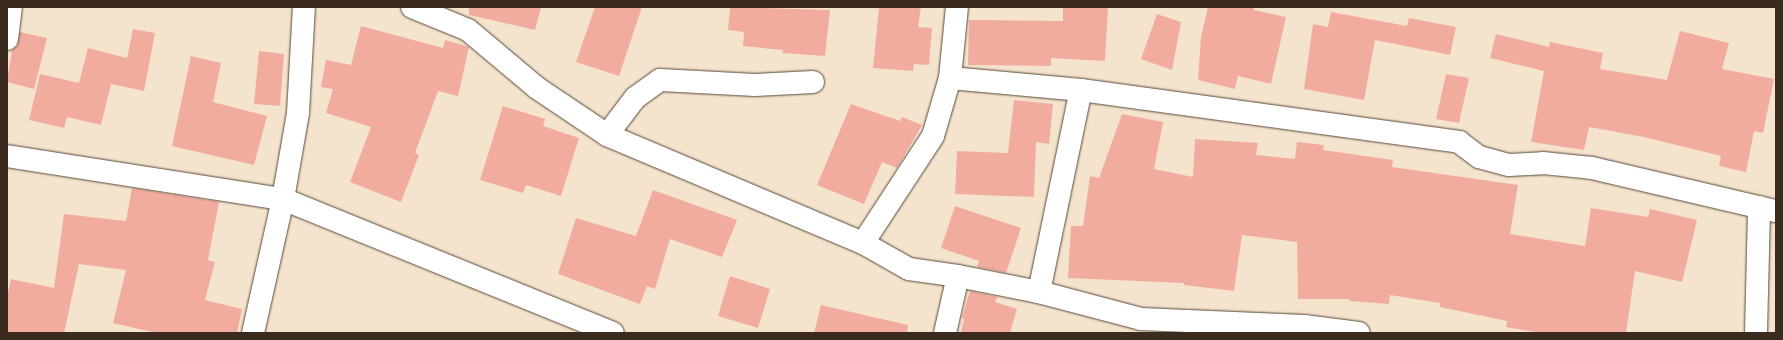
<!DOCTYPE html>
<style>
body{margin:0}
#map{position:relative;width:1783px;height:340px;overflow:hidden;background:#f5e4cd;font-family:Delius,sans-serif}
div>[style]{position:absolute}
.building>*{inset:0;background:#f2ac9f}
.roads{filter:drop-shadow(0 0 1px #574638) drop-shadow(0 0 1px #574638)}
.minor>*{height:22px;margin:-11px;padding:0 11px;transform-origin:11px;border-radius:11px;background:#fff}
span{translate:-50% -50%;white-space:nowrap;text-align:center;line-height:1.15;-webkit-text-stroke:3.5px #fff;paint-order:stroke}
.frame{position:absolute;inset:0;border:8px solid #3b2a1e;pointer-events:none}
</style>
<div id="map">
<div class="building">
<div style="clip-path:polygon(469px 7px,541px 7px,535px 30px,469px 15px)"></div>
<div style="clip-path:polygon(595px 7px,642px 7px,619px 76px,576px 62px)"></div>
<div style="clip-path:polygon(730px 7px,830px 10px,825px 56px,782px 53px,783px 50px,743px 46px,744px 32px,728px 30px)"></div>
<div style="clip-path:polygon(879px 7px,921px 7px,918px 27px,932px 28px,929px 65px,914px 64px,913px 71px,873px 68px)"></div>
<div style="clip-path:polygon(1063px 7px,1108px 7px,1105px 61px,1051px 58px,1051px 66px,968px 65px,969px 20px,1063px 21px)"></div>
<div style="clip-path:polygon(1208px 7px,1254px 7px,1254px 10px,1286px 17px,1271px 84px,1238px 76px,1235px 89px,1198px 80px,1201px 37px)"></div>
<div style="clip-path:polygon(1331px 12px,1407px 26px,1409px 18px,1456px 27px,1450px 55px,1375px 40px,1364px 100px,1304px 89px,1313px 24px,1328px 27px)"></div>
<div style="clip-path:polygon(1157px 14px,1181px 22px,1172px 70px,1141px 59px)"></div>
<div style="clip-path:polygon(361px 26px,443px 48px,445px 40px,469px 47px,458px 96px,438px 91px,415px 153px,419px 155px,401px 202px,350px 182px,371px 127px,326px 113px,333px 89px,321px 87px,326px 60px,351px 65px)"></div>
<div style="clip-path:polygon(133px 29px,155px 33px,144px 91px,111px 84px,101px 125px,67px 117px,64px 128px,29px 120px,40px 74px,79px 83px,88px 48px,127px 58px)"></div>
<div style="clip-path:polygon(1680px 31px,1729px 43px,1722px 69px,1774px 79px,1763px 133px,1754px 131px,1746px 172px,1719px 166px,1721px 156px,1644px 137px,1589px 127px,1584px 150px,1531px 142px,1544px 71px,1490px 58px,1496px 34px,1549px 47px,1550px 42px,1603px 53px,1600px 69px,1667px 80px)"></div>
<div style="clip-path:polygon(20px 32px,47px 38px,34px 89px,7px 82px,12px 50px,17px 46px)"></div>
<div style="clip-path:polygon(259px 51px,284px 54px,280px 106px,254px 104px)"></div>
<div style="clip-path:polygon(191px 56px,221px 63px,213px 102px,267px 116px,254px 165px,172px 146px)"></div>
<div style="clip-path:polygon(1446px 74px,1469px 78px,1459px 123px,1436px 119px)"></div>
<div style="clip-path:polygon(1014px 100px,1053px 104px,1049px 144px,1036px 142px,1034px 197px,955px 194px,957px 151px,1008px 153px)"></div>
<div style="clip-path:polygon(851px 104px,900px 121px,902px 117px,922px 125px,897px 168px,882px 162px,864px 204px,817px 185px)"></div>
<div style="clip-path:polygon(503px 106px,545px 119px,543px 126px,579px 138px,561px 196px,526px 185px,523px 193px,480px 180px)"></div>
<div style="clip-path:polygon(1122px 114px,1163px 122px,1154px 169px,1193px 177px,1195px 139px,1258px 143px,1256px 155px,1295px 159px,1297px 142px,1324px 145px,1323px 150px,1393px 160px,1392px 167px,1518px 185px,1510px 234px,1585px 246px,1591px 208px,1648px 217px,1650px 209px,1697px 220px,1682px 282px,1635px 271px,1626px 333px,1541px 333px,1506px 327px,1507px 321px,1440px 307px,1440px 303px,1390px 295px,1389px 304px,1349px 301px,1350px 299px,1298px 299px,1297px 242px,1242px 235px,1234px 291px,1184px 285px,1184px 283px,1068px 278px,1071px 226px,1083px 226px,1090px 176px,1099px 178px)"></div>
<div style="clip-path:polygon(132px 188px,219px 202px,208px 260px,215px 262px,205px 300px,242px 309px,237px 333px,156px 333px,113px 323px,126px 270px,79px 264px,64px 333px,7px 333px,7px 297px,11px 279px,54px 288px,64px 214px,126px 221px)"></div>
<div style="clip-path:polygon(653px 190px,737px 220px,722px 257px,670px 239px,655px 289px,647px 286px,640px 304px,558px 274px,576px 218px,636px 236px)"></div>
<div style="clip-path:polygon(955px 206px,1021px 228px,1006px 273px,977px 267px,979px 261px,941px 248px)"></div>
<div style="clip-path:polygon(730px 276px,770px 289px,758px 328px,718px 316px)"></div>
<div style="clip-path:polygon(970px 291px,997px 297px,995px 302px,1017px 309px,1010px 333px,961px 333px,964px 319px,962px 318px)"></div>
<div style="clip-path:polygon(821px 305px,908px 325px,907px 333px,814px 333px)"></div>
</div>
<div class="roads">
<div class="minor">
<div style="left:412px;top:7px;width:61px;rotate:22.3deg"></div>
<div style="left:468px;top:30px;width:90px;rotate:40deg"></div>
<div style="left:537px;top:88px;width:84px;rotate:33.9deg"></div>
<div style="left:607px;top:135px;width:278px;rotate:22.9deg"></div>
<div style="left:863px;top:243px;width:53px;rotate:29.5deg"></div>
<div style="left:909px;top:269px;width:49px;rotate:8.1deg"></div>
<div style="left:958px;top:276px;width:83px;rotate:11.2deg"></div>
<div style="left:1039px;top:292px;width:106px;rotate:14.8deg"></div>
<div style="left:1141px;top:319px;width:163px;rotate:2.5deg"></div>
<div style="left:1304px;top:326px;width:55px;rotate:7.3deg"></div>
<div style="left:7px;top:39px;width:32px;rotate:-83deg"></div>
<div style="left:950px;top:78px;width:132px;rotate:5.2deg"></div>
<div style="left:1081px;top:90px;width:382px;rotate:7.8deg"></div>
<div style="left:1459px;top:142px;width:25px;rotate:37deg"></div>
<div style="left:1479px;top:157px;width:31px;rotate:15deg"></div>
<div style="left:1509px;top:165px;width:34px;rotate:-3deg"></div>
<div style="left:1543px;top:163px;width:49px;rotate:5.8deg"></div>
<div style="left:1592px;top:168px;width:189px;rotate:13.2deg"></div>
<div style="left:607px;top:135px;width:46px;rotate:-52.9deg"></div>
<div style="left:635px;top:98px;width:31px;rotate:-36deg"></div>
<div style="left:660px;top:80px;width:95px;rotate:3deg"></div>
<div style="left:755px;top:85px;width:58px;rotate:-3deg"></div>
<div style="left:7px;top:156px;width:279px;rotate:8.9deg"></div>
<div style="left:283px;top:199px;width:356px;rotate:22.1deg"></div>
<div style="left:863px;top:243px;width:128px;rotate:-56.8deg"></div>
<div style="left:933px;top:136px;width:60px;rotate:-73.7deg"></div>
<div style="left:950px;top:78px;width:71px;rotate:-84.4deg"></div>
<div style="left:1039px;top:292px;width:206px;rotate:-78.3deg"></div>
<div style="left:253px;top:333px;width:137px;rotate:-77.4deg"></div>
<div style="left:283px;top:199px;width:87px;rotate:-80.1deg"></div>
<div style="left:298px;top:113px;width:106px;rotate:-86.8deg"></div>
<div style="left:945px;top:333px;width:58px;rotate:-77.2deg"></div>
<div style="left:1756px;top:333px;width:126px;rotate:-88.6deg"></div>
</div>
</div>
<div class="frame"></div>
</div>
